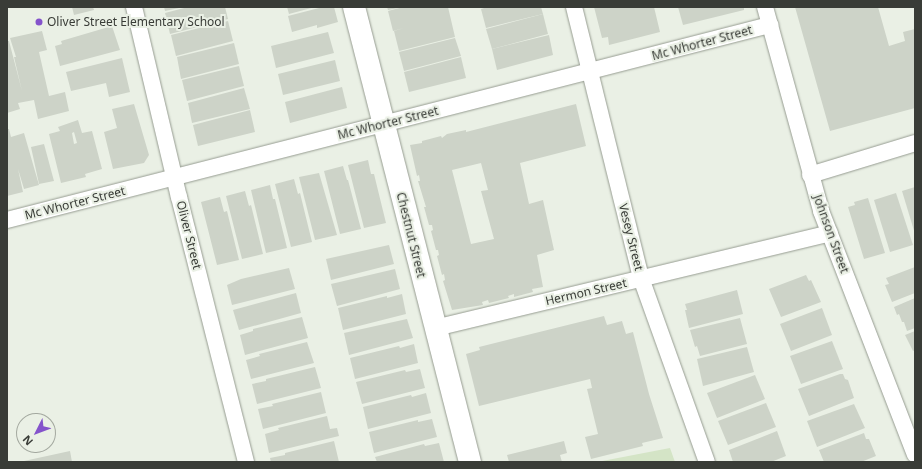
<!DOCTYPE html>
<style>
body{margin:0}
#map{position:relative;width:922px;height:469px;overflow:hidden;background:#eaf0e5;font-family:"Noto Sans",sans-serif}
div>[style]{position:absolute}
.green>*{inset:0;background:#d4e4c6}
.building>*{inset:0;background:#cdd3c8}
.roads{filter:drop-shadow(0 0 1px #969c91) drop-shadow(0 0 1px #969c91)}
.street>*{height:16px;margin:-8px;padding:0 8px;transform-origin:8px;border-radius:8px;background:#fff}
.secondary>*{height:22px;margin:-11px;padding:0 11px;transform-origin:11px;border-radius:11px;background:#fff}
.dots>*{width:11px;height:11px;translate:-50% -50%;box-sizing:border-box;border:2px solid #eaf0e5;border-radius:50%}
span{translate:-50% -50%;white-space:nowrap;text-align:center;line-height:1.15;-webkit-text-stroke:4px #eaf0e5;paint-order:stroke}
.poi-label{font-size:12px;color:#393c37}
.left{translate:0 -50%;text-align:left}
.street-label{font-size:12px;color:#393c37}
.frame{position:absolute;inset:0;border:8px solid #393c37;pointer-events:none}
.north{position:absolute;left:16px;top:413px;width:40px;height:40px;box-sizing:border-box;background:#eaf0e5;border:1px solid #a3a89f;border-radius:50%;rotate:228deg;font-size:11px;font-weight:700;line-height:16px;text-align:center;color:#393c37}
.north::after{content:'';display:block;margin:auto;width:14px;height:18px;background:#8453cb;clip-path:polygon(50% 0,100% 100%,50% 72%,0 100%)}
</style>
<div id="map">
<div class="green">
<div style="clip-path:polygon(670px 448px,675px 462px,597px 462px)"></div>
</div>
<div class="building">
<div style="clip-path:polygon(72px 7px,93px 7px,94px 10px,74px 15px)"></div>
<div style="clip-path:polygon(164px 7px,179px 7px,179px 8px,165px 11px)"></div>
<div style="clip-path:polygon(188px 7px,225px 7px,228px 19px,170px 34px,165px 13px)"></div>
<div style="clip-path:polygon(287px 7px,315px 7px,289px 14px)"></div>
<div style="clip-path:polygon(323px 7px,334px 7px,338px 22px,317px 28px,317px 25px,292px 32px,288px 16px)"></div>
<div style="clip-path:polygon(387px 7px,398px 7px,398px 8px,388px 10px)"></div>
<div style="clip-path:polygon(403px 7px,448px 7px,455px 37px,399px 51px,394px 31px,404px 28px,393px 31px,388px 11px)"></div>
<div style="clip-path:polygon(487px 7px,541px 7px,543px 14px,486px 28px,481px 9px)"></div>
<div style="clip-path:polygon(594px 7px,654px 7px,660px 32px,609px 45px,608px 37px,602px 38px)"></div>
<div style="clip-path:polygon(678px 7px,744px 7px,744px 10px,683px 25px)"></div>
<div style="clip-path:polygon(795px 7px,878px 7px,889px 46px,905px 41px,903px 32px,915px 29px,915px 108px,830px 131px)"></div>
<div style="clip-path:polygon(543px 14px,548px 34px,492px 49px,486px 29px)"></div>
<div style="clip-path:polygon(228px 21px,233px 41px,176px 56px,171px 35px)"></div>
<div style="clip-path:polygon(112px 26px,120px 50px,60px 66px,55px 46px,62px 44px,61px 41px)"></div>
<div style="clip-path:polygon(42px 31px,47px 50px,39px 52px,49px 96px,65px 92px,69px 111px,38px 119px,34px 100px,18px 103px,20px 109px,7px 113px,7px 41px,9px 41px,22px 91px,14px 57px,16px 57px,10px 38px)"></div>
<div style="clip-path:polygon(328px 32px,334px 53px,276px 68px,271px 46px)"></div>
<div style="clip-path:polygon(549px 35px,553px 55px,497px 70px,492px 49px)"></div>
<div style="clip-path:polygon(455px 38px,461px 56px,404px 71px,399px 52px)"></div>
<div style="clip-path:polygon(234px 43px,239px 64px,181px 79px,177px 57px)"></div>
<div style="clip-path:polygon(461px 57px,466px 78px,409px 92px,404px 72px)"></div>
<div style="clip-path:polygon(122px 58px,130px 92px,109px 97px,106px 83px,71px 91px,66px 72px)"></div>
<div style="clip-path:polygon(335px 60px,340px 81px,283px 95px,278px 74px)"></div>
<div style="clip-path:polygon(239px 66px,244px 86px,187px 101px,182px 80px)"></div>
<div style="clip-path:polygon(342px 87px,347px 108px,290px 123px,285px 102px)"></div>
<div style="clip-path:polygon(244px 88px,250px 109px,192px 123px,188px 103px)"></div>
<div style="clip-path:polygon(134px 104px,149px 155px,144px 163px,113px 169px,104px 132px,117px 128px,112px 109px)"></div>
<div style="clip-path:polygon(evenodd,576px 104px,586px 146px,520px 163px,529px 204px,543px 200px,554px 250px,537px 255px,543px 287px,532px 289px,533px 292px,514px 297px,514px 294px,508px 296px,509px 298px,489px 303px,488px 300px,482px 302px,483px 305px,452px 310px,443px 281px,445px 280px,444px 274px,442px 275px,437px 256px,439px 255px,438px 250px,436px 250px,431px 231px,433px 230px,432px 225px,429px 225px,424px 207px,426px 207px,418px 181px,420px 181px,419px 175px,417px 176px,410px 145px,422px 143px,422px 141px,441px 136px,442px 138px,447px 134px,466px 130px,466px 132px,576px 104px,481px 163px,488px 190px,481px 191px,494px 239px,471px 244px,452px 170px,481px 163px)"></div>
<div style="clip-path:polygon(250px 110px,255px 132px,198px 146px,193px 125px)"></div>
<div style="clip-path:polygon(evenodd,78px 120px,82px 133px,92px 131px,102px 169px,85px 174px,86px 177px,61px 183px,49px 134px,60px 131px,58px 127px,78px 120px,74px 132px,77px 143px,74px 144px,72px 133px,74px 132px)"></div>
<div style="clip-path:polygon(7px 129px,9px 129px,11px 137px,24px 133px,39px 185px,24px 189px,18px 169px,23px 192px,7px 196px)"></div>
<div style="clip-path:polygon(44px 144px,54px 181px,39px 184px,31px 147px)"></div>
<div style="clip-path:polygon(368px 160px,371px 174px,374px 174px,386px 223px,364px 228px,348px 165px)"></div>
<div style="clip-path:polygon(343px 166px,347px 180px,348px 180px,361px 229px,340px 234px,324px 171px)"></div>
<div style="clip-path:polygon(319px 173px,337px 235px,315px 240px,299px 177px)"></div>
<div style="clip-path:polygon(294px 179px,298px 194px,300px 193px,312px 242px,291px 247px,275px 184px)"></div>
<div style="clip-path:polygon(270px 185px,273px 199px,275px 199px,287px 248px,266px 253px,251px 190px)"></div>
<div style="clip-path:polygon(915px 187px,915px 234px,902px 191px)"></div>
<div style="clip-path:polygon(245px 191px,249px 206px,251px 205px,263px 254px,242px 259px,226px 196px)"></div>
<div style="clip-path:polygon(896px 193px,913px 245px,890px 252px,874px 200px)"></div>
<div style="clip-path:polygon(220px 197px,224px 212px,227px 211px,239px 260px,217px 265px,201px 202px)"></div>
<div style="clip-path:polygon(868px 198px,885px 253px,864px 259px,848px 207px,855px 205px,854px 202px)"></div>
<div style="clip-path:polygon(389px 245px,394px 264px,331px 280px,326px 259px)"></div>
<div style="clip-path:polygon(915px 267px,915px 293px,892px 302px,885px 285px,889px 284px,886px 278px)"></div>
<div style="clip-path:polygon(289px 268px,295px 289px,232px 305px,227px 285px,241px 279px)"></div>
<div style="clip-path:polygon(395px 269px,400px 289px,337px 306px,331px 284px)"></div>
<div style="clip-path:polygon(806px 275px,809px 281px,811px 280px,821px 302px,781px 317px,769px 289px)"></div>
<div style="clip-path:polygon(737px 290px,743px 314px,689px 328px,685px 310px,687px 310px,685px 304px)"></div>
<div style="clip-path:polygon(296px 293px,301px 313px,239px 330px,233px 310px)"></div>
<div style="clip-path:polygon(402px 294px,406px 314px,343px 330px,338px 308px,387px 296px,387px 298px)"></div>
<div style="clip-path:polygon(915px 298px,915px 328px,907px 331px,904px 322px,902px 322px,899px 314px,897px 315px,894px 307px)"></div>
<div style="clip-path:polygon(822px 308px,832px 335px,791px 351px,780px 324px)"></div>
<div style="clip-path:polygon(604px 316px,607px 325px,622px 321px,626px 334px,633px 332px,649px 394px,663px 438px,642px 443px,643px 446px,591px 459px,585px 437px,598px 434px,587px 389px,592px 388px,590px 379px,479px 406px,466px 354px,480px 350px,479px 347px)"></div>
<div style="clip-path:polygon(302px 317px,308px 338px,245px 355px,240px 335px,253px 331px,253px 329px)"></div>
<div style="clip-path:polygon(740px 318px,747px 344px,700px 356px,697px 346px,695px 347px,690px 330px)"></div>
<div style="clip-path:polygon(407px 319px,413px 338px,349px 355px,344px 333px)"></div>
<div style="clip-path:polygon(915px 331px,915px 350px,913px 351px,905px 335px)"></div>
<div style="clip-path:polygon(832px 341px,843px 369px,801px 384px,790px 356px)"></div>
<div style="clip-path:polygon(307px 342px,314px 363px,251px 379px,246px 360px,260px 356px,259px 354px)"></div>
<div style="clip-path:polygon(414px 344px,418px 363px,355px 379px,350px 358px,399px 346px,400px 348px)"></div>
<div style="clip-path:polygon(747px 347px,754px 372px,703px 386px,697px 359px)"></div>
<div style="clip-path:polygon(315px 367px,321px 388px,257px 404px,252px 384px,266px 381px,266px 379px)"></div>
<div style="clip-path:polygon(420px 369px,425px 388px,362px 404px,356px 382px,405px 370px,406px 372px)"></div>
<div style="clip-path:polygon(840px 374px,843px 374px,845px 379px,848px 380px,854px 398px,809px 416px,798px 389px)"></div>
<div style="clip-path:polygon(755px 375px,765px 399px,717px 418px,707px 393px)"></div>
<div style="clip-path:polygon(321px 392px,326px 413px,263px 429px,258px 409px,273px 406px,272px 404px)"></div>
<div style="clip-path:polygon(426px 393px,431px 413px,368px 429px,363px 407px,411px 395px,412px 397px)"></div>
<div style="clip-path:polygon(766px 403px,776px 427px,728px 445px,718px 421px)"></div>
<div style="clip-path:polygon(854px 404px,865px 428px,817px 447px,807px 421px)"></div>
<div style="clip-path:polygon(327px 416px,330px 429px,337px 428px,339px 436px,269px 453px,265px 434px,279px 430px,278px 428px)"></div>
<div style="clip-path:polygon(432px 419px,437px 437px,374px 453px,369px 432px,418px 420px,418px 422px)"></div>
<div style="clip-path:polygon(777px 431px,786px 456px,771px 462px,733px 462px,729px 450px)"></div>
<div style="clip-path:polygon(864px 433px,866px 439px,869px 439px,876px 456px,861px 462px,824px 462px,819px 450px)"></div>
<div style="clip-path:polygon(334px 441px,339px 462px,271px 462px,270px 458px,285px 455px,285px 453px)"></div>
<div style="clip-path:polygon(564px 441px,567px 453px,560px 455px,562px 462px,509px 462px,507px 455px)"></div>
<div style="clip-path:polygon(439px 443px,444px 462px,377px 462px,375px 457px,424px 444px,425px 446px)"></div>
<div style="clip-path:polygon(70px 451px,72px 462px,24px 462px,24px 461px)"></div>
</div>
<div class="roads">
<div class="street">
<div style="left:134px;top:7px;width:195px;rotate:76.7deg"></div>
<div style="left:179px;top:197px;width:273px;rotate:75.8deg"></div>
<div style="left:574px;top:7px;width:279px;rotate:76.1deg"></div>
<div style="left:641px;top:278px;width:195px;rotate:70.3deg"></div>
<div style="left:765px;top:7px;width:212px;rotate:74.6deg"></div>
<div style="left:821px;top:211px;width:261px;rotate:68.9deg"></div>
<div style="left:810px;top:175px;width:110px;rotate:-16.9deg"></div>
<div style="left:7px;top:220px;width:788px;rotate:-14.34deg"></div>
<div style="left:435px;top:328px;width:406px;rotate:-13.5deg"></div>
</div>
<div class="secondary">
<div style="left:354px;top:7px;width:470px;rotate:75.7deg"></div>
</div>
</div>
<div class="dots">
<div style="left:39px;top:22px;background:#8453cb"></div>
</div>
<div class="poi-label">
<span class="left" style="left:47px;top:22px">Oliver Street Elementary School</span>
</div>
<div class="street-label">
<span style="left:702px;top:43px;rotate:-15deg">Mc Whorter Street</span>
<span style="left:388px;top:123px;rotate:-14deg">Mc Whorter Street</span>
<span style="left:75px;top:203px;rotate:-14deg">Mc Whorter Street</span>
<span style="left:831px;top:234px;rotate:70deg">Johnson Street</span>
<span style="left:189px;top:235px;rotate:76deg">Oliver Street</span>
<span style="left:411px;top:235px;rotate:76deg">Chestnut Street</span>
<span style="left:631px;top:237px;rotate:76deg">Vesey Street</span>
<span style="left:586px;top:292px;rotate:-13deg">Hermon Street</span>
</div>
<div class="frame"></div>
<div class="north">N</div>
</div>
